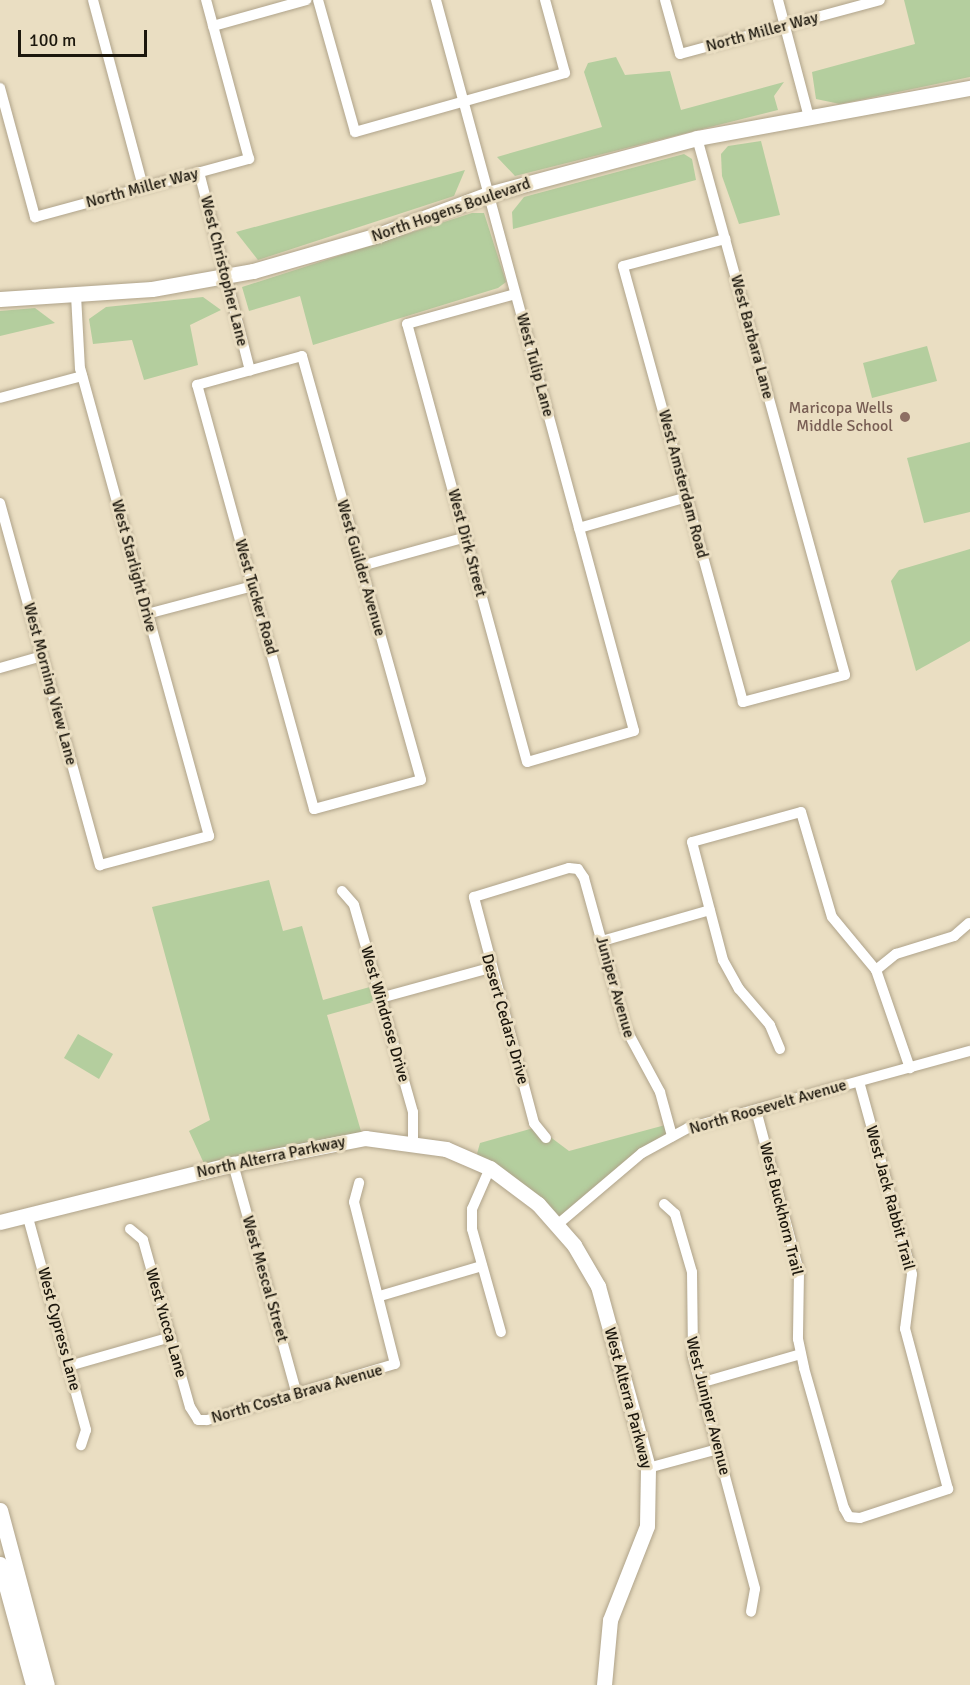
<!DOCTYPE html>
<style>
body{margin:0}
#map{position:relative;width:970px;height:1685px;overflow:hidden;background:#eadec2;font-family:Signika,sans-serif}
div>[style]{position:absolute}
.green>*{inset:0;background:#b4ce9e}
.roads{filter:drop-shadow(0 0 2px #afa38a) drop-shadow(0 0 2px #afa38a)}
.street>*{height:10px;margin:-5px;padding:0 5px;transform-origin:5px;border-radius:5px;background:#fff}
.secondary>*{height:15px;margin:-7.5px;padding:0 7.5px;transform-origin:7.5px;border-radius:7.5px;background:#fff}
.dots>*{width:16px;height:16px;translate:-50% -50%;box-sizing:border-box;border:3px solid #eadec2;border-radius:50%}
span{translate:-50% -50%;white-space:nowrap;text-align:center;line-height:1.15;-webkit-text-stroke:6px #eadec2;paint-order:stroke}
.street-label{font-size:16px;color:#1c170d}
.education-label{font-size:16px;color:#785e54}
.right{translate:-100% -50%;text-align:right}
.scale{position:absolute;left:18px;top:30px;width:129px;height:27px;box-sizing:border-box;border:3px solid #1c170d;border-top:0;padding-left:8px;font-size:18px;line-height:21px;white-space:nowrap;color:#1c170d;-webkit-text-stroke:4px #eadec2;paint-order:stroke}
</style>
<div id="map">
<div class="green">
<div style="clip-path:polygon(904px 0,970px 0,970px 77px,840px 104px,816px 99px,812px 72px,915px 44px)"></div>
<div style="clip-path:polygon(616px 57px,625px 75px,670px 71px,681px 110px,784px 82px,774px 96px,778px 110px,515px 176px,497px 157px,602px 127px,584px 72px,588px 63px)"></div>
<div style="clip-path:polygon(761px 141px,780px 215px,739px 224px,722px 176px,721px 154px,728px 146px)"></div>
<div style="clip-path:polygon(684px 154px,692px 159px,696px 180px,513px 229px,512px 212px,524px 197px)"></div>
<div style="clip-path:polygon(465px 170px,454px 196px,258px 260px,236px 232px)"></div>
<div style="clip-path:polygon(472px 213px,484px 213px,506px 282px,498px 288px,313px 345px,300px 296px,249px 311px,242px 287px)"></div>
<div style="clip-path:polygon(203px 297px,221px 310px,190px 325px,198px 365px,144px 380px,132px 340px,93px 344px,89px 319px,106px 307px)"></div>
<div style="clip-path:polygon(35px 308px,55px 323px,0 336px,0 311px)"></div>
<div style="clip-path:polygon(927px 346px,937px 381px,872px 398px,863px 363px)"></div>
<div style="clip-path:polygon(970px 442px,970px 512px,924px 523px,907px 458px)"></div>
<div style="clip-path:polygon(970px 549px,970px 641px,916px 671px,891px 581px,899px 570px)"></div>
<div style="clip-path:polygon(269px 880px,283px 931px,302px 926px,323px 1000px,377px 985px,381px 1000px,327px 1015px,363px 1138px,207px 1170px,189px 1131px,210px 1120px,152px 907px)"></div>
<div style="clip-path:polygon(78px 1034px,113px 1054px,99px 1079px,64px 1058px)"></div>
<div style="clip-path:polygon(669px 1124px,672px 1136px,557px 1225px,475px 1161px,480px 1143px,537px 1127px,569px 1151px)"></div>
</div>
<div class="roads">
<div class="street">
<div style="left:93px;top:0;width:194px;rotate:75deg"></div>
<div style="left:318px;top:0;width:137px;rotate:74.3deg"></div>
<div style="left:355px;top:132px;width:218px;rotate:-15.7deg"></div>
<div style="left:565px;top:73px;width:76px;rotate:-105.3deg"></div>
<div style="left:436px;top:0;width:757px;rotate:74.84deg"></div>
<div style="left:634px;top:731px;width:111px;rotate:163.8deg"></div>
<div style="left:527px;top:762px;width:454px;rotate:-105.3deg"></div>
<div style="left:407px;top:324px;width:112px;rotate:-15.5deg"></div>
<div style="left:665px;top:0;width:56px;rotate:74.5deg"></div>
<div style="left:680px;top:54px;width:207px;rotate:-15.1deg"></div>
<div style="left:778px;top:0;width:121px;rotate:75.2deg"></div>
<div style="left:213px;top:26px;width:97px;rotate:-15.6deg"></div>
<div style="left:0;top:88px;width:134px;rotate:74.8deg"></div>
<div style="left:35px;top:217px;width:222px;rotate:-15.2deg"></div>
<div style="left:249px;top:159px;width:165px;rotate:-105.1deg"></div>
<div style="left:697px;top:138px;width:105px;rotate:74.5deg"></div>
<div style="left:725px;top:239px;width:452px;rotate:74.6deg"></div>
<div style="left:845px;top:675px;width:106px;rotate:165.2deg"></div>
<div style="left:743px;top:702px;width:452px;rotate:-105.4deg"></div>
<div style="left:623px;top:266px;width:106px;rotate:-14.8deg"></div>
<div style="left:199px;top:172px;width:205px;rotate:75.6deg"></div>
<div style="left:302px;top:356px;width:440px;rotate:74.3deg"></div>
<div style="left:421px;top:780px;width:111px;rotate:164.8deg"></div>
<div style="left:314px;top:809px;width:440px;rotate:-105.4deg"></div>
<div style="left:197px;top:385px;width:109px;rotate:-15.4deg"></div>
<div style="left:0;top:398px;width:85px;rotate:-15deg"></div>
<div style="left:0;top:503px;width:376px;rotate:74.6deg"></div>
<div style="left:100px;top:865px;width:113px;rotate:-14.9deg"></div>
<div style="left:209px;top:836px;width:484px;rotate:-105.4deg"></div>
<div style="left:80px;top:369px;width:75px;rotate:-93.1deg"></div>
<div style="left:579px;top:528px;width:112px;rotate:-16deg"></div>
<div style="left:361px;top:566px;width:109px;rotate:-15.4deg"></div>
<div style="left:147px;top:614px;width:110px;rotate:-14.8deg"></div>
<div style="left:0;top:668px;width:44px;rotate:-15.9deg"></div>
<div style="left:342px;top:891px;width:18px;rotate:49deg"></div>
<div style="left:354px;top:905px;width:83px;rotate:74deg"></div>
<div style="left:377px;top:985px;width:132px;rotate:74.2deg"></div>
<div style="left:413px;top:1112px;width:29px;rotate:90deg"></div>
<div style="left:602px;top:941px;width:112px;rotate:-16deg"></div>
<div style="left:876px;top:970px;width:26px;rotate:-39deg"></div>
<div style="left:896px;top:954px;width:61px;rotate:-17.2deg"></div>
<div style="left:954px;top:936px;width:20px;rotate:-41deg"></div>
<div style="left:380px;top:998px;width:114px;rotate:-15.3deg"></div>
<div style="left:780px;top:1049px;width:26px;rotate:-113deg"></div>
<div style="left:770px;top:1025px;width:48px;rotate:-130.7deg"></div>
<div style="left:739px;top:989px;width:33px;rotate:-119deg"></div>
<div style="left:723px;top:960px;width:122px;rotate:-104.7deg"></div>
<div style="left:692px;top:842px;width:113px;rotate:-15.4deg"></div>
<div style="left:801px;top:812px;width:109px;rotate:73.6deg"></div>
<div style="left:832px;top:917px;width:69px;rotate:50.3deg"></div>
<div style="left:876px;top:970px;width:104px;rotate:70.9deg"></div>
<div style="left:756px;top:1110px;width:168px;rotate:75.1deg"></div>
<div style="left:799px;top:1272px;width:67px;rotate:90.9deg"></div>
<div style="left:798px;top:1339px;width:30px;rotate:78deg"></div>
<div style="left:804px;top:1368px;width:146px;rotate:74.1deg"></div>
<div style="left:844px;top:1508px;width:10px;rotate:61deg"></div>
<div style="left:849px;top:1517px;width:11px;rotate:5deg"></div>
<div style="left:860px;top:1518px;width:93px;rotate:-18.2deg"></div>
<div style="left:948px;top:1489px;width:166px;rotate:-105deg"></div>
<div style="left:905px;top:1329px;width:55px;rotate:-82.7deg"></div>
<div style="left:912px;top:1274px;width:199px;rotate:-105.4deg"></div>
<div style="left:546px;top:1138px;width:19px;rotate:-129deg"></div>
<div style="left:534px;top:1123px;width:234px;rotate:-104.9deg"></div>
<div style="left:474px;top:897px;width:99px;rotate:-17deg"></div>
<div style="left:569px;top:868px;width:9px;rotate:6deg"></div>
<div style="left:578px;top:869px;width:11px;rotate:56deg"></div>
<div style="left:584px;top:878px;width:157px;rotate:74.5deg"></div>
<div style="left:626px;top:1029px;width:72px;rotate:61.6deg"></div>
<div style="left:660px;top:1092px;width:46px;rotate:74.7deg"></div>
<div style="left:233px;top:1164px;width:240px;rotate:74.5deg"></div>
<div style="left:490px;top:1168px;width:45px;rotate:113.7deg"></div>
<div style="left:472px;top:1209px;width:20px;rotate:90deg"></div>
<div style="left:472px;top:1229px;width:107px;rotate:74.3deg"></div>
<div style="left:664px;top:1204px;width:15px;rotate:42deg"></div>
<div style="left:675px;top:1214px;width:60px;rotate:73.7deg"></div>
<div style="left:692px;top:1272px;width:85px;rotate:89.3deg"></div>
<div style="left:693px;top:1357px;width:240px;rotate:75deg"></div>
<div style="left:755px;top:1589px;width:23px;rotate:100deg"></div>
<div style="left:27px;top:1214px;width:224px;rotate:74.7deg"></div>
<div style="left:86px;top:1430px;width:16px;rotate:108deg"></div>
<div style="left:557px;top:1225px;width:111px;rotate:-40.3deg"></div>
<div style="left:642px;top:1153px;width:52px;rotate:-28.5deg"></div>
<div style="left:688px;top:1128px;width:292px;rotate:-15.3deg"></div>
<div style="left:130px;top:1229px;width:17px;rotate:40deg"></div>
<div style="left:143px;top:1240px;width:173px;rotate:74.3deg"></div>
<div style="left:190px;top:1407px;width:15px;rotate:58deg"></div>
<div style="left:198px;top:1420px;width:9px"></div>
<div style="left:207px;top:1420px;width:196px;rotate:-16.6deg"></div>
<div style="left:395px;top:1364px;width:167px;rotate:-104.2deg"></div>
<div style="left:354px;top:1202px;width:20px;rotate:-75deg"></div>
<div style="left:380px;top:1296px;width:106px;rotate:-16.4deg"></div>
<div style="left:69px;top:1366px;width:106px;rotate:-15.9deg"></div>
<div style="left:700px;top:1383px;width:105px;rotate:-16deg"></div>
<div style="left:648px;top:1468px;width:73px;rotate:-15.2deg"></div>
</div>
<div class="secondary">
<div style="left:0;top:299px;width:152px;rotate:-3.8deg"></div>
<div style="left:152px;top:289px;width:103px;rotate:-10.1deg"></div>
<div style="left:253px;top:271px;width:130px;rotate:-16.1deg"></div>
<div style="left:378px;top:235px;width:117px;rotate:-20.4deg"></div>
<div style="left:488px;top:194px;width:216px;rotate:-15deg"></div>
<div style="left:697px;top:138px;width:278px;rotate:-10.4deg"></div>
<div style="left:0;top:1222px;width:240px;rotate:-14deg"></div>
<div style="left:233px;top:1164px;width:135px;rotate:-11.1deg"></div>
<div style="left:365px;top:1138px;width:82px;rotate:7.7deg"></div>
<div style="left:446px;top:1149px;width:48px;rotate:23.4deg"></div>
<div style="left:490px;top:1168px;width:60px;rotate:36.9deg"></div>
<div style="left:538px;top:1204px;width:55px;rotate:48.7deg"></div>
<div style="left:574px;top:1245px;width:48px;rotate:59.7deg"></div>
<div style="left:598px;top:1286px;width:189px;rotate:74.6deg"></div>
<div style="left:648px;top:1468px;width:58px;rotate:91deg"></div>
<div style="left:647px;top:1526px;width:101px;rotate:111.5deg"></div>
<div style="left:610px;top:1620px;width:65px;rotate:95.3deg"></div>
<div style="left:0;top:1510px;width:181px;rotate:75deg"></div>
<div style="left:0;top:1564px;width:125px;rotate:74.7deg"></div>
</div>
</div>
<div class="dots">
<div style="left:905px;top:417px;background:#8d6e63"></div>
</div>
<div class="street-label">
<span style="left:762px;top:32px;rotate:-15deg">North Miller Way</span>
<span style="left:142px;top:188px;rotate:-15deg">North Miller Way</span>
<span style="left:451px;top:210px;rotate:-19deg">North Hogens Boulevard</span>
<span style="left:224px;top:271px;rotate:76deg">West Christopher Lane</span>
<span style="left:752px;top:337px;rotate:75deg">West Barbara Lane</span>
<span style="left:535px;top:365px;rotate:75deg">West Tulip Lane</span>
<span style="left:683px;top:484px;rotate:75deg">West Amsterdam Road</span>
<span style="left:467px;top:543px;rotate:75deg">West Dirk Street</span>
<span style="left:134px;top:566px;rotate:75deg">West Starlight Drive</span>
<span style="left:361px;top:568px;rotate:74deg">West Guilder Avenue</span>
<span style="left:256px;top:597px;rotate:74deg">West Tucker Road</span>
<span style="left:50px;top:684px;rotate:75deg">West Morning View Lane</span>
<span style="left:615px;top:987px;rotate:74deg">Juniper Avenue</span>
<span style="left:385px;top:1014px;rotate:74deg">West Windrose Drive</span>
<span style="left:505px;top:1019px;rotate:74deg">Desert Cedars Drive</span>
<span style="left:768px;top:1107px;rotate:-16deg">North Roosevelt Avenue</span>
<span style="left:271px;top:1157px;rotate:-12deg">North Alterra Parkway</span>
<span style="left:890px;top:1198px;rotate:75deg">West Jack Rabbit Trail</span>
<span style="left:781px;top:1209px;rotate:76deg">West Buckhorn Trail</span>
<span style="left:265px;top:1279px;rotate:74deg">West Mescal Street</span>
<span style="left:166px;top:1323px;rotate:74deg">West Yucca Lane</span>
<span style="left:59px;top:1329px;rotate:75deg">West Cypress Lane</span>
<span style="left:297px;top:1394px;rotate:-16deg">North Costa Brava Avenue</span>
<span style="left:628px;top:1398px;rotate:75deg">West Alterra Parkway</span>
<span style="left:708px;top:1406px;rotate:76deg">West Juniper Avenue</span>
</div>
<div class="education-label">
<span class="right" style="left:893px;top:417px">Maricopa Wells<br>Middle School</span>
</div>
<div class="scale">100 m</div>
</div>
